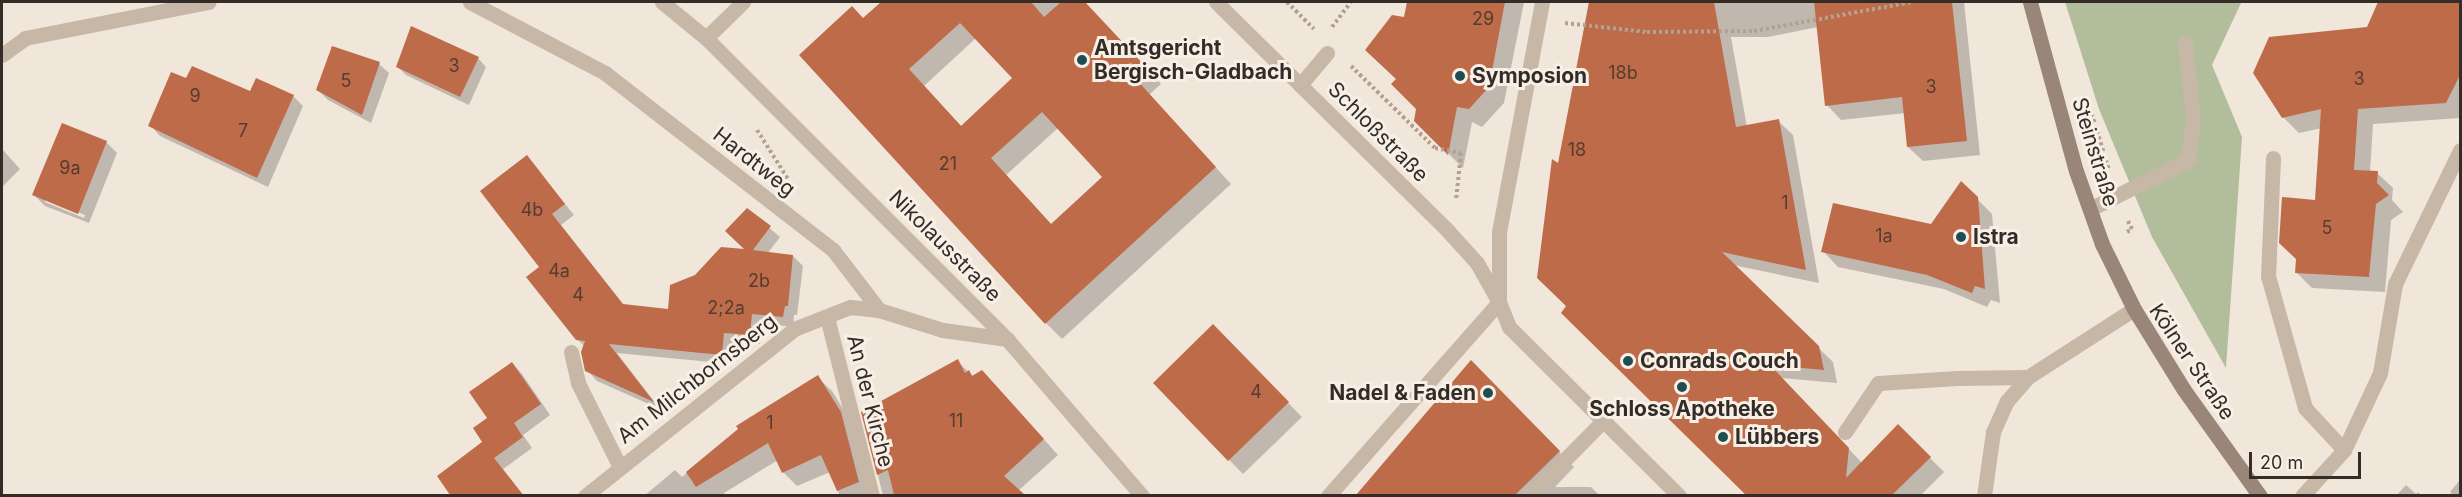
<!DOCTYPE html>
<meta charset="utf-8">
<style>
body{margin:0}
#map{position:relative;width:2462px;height:497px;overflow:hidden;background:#f0e6da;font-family:Inter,sans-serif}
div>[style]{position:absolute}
.green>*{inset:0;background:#b1bd9b}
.shadow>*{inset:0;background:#0003}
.building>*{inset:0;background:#be6b4a}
.path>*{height:4px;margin-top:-2px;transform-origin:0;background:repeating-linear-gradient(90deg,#b2a191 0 3px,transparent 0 6px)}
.lane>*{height:15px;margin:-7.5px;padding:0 7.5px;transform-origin:7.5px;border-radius:7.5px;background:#c7b7a7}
.street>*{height:15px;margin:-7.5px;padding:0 7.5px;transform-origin:7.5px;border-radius:7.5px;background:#c7b7a7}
.secondary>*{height:15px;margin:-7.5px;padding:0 7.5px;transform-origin:7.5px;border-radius:7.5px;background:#9a8679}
.dots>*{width:16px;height:16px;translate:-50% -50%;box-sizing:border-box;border:3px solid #f8f0e6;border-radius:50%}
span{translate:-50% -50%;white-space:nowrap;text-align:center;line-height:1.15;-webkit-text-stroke:6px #f8f0e6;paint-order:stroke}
.number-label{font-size:18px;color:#563c30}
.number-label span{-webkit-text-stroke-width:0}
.poi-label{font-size:21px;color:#342c27;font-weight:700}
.left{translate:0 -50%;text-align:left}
.right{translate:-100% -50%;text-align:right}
.street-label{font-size:21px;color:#342c27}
.frame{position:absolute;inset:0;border:3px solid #342c27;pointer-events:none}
.scale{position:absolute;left:2249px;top:452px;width:112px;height:27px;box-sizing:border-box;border:3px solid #342c27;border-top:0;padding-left:8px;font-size:18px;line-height:21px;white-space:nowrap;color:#342c27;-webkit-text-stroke:4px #f8f0e6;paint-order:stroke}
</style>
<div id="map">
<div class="green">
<div style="clip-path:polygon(2065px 2px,2241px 3px,2212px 65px,2242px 137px,2226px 368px,2152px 237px,2099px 109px)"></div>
</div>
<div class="shadow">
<div style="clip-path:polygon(evenodd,883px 2px,1084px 2px,1161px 84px,1149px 95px,1231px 184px,1062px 339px,1046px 323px,863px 20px,883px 2px,976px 38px,1014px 78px,962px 127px,924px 86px,976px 38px,883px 2px,1058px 128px,1104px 177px,1052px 225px,1006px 175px,1058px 128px)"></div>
<div style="clip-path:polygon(1409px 2px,1413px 2px,1444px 36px,1434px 2px,1524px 2px,1504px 103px,1482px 127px,1472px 122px,1463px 168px,1415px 121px,1417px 108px,1397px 79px)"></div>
<div style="clip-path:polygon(1589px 2px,1964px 2px,1980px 155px,1923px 161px,1908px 147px,1905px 113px,1841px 120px,1827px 105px,1818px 27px,1768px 37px,1731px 37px,1747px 127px,1778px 121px,1793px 135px,1819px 283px,1733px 265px,1833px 362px,1837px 383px,1782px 378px,1862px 463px,1898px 426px,1944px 472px,1920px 496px,1747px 496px,1563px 313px,1568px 306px,1560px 165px)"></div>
<div style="clip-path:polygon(2395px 2px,2460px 2px,2460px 118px,2373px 124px,2370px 172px,2377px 173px,2393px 188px,2392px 200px,2403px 212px,2391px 220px,2385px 292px,2312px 288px,2296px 272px,2317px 201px,2322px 128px,2299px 133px,2283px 117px,2368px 28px,2379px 3px)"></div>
<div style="clip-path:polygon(478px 58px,486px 67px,469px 105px,406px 75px,398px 67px)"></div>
<div style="clip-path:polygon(379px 64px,389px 73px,371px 123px,328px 100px,318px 90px)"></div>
<div style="clip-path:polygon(187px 80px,251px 93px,293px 96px,303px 106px,268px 187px,160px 136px,150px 125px)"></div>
<div style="clip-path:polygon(evenodd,62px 125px,106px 142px,117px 153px,89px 223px,45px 206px,34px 195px,62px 125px,45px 199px,85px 215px,84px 218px,45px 202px,45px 199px)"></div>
<div style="clip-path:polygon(2px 149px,20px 169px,2px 187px)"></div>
<div style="clip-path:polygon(527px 157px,574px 215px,561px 225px,624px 306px,669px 311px,747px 251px,748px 210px,780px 237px,768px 253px,793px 256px,803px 266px,797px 315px,794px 315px,793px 327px,761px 323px,760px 344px,734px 342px,732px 364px,617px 353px,660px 409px,597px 381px,587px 370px,585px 347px,577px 339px,541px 267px)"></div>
<div style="clip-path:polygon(1961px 183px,1992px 214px,2000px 303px,1991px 300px,1987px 307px,1944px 289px,1838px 267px,1823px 251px,1931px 226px)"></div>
<div style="clip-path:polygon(1213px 326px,1302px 417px,1243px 474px,1155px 384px)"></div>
<div style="clip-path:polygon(957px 361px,974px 377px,996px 387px,1058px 455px,1018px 491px,1022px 496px,883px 496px,863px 412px)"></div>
<div style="clip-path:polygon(1471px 362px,1574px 467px,1555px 487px,1591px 487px,1600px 496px,1359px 496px)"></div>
<div style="clip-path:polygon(512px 363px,522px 374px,550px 415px,523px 435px,532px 448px,503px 469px,524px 496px,452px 496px,439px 477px,484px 442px,489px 418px)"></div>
<div style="clip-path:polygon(817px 377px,832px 391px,855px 428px,872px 496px,840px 496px,830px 472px,797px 486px,783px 472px,778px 460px,724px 493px,726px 496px,644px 496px,675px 470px,682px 477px,740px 429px)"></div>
<div style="clip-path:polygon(2460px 480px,2460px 496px,2454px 496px,2450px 492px)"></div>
<div style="clip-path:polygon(2406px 485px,2416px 494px,2418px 492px,2422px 496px,2396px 496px)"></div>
</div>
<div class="building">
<div style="clip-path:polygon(evenodd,881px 2px,1031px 2px,1044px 17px,1061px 2px,1085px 2px,1146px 67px,1135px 78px,1216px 167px,1045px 324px,799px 55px,852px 6px,863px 18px,881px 2px,960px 23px,1012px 78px,961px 126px,909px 69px,960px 23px,881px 2px,1042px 112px,1102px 177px,1051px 224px,991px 158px,1042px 112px)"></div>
<div style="clip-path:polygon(1407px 2px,1505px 2px,1489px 87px,1469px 109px,1457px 107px,1448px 155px,1414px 121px,1416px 109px,1391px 84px,1396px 79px,1365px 50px,1392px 15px,1404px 17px)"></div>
<div style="clip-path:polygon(1589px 2px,1714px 2px,1736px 127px,1779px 119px,1806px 270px,1722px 252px,1819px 346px,1824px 370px,1770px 365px,1849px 448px,1846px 478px,1898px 424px,1931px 457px,1892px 495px,1746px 495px,1561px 313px,1566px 306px,1537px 278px,1552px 159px,1558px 163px)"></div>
<div style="clip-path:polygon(1814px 2px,1952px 2px,1967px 141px,1907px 147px,1902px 97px,1825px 106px)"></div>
<div style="clip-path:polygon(2378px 2px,2460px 2px,2460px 75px,2446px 103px,2358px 109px,2354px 170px,2378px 171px,2377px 183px,2389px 195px,2376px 204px,2369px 277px,2295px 273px,2296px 259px,2279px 243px,2282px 197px,2315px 200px,2321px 109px,2282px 118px,2253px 73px,2269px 37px,2367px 27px)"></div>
<div style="clip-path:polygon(411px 26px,479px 57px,460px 97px,396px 67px)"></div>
<div style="clip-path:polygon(332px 46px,380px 62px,362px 115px,316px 90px)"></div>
<div style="clip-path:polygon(192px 66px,250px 91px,256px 78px,294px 95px,257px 178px,148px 126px,171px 72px,186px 78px)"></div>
<div style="clip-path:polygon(62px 123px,107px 141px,78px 214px,32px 195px)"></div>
<div style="clip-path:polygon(527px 155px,565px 204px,552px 214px,623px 304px,668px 309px,670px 285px,695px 275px,721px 247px,744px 249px,725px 231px,747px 208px,771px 226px,753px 250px,793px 255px,788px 306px,785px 306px,783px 317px,752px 314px,750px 335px,724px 333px,722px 355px,609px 344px,654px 402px,585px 371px,581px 352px,585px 341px,576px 340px,526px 277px,539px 267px,480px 191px)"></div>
<div style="clip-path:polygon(1961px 181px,1978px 197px,1985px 289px,1975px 286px,1972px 293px,1927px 275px,1821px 252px,1833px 203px,1931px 224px)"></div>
<div style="clip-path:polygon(1213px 324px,1289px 402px,1228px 461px,1153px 383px)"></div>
<div style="clip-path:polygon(958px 359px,965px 373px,969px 370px,972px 376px,982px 370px,1044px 439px,1004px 476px,1025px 495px,894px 495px,888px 470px,877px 475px,861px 412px)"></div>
<div style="clip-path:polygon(1471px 360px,1560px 451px,1515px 495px,1356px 495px)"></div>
<div style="clip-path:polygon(512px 362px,541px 404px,514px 423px,523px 437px,494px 458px,523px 495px,450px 495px,437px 476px,482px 442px,473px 428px,487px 418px,469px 392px)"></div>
<div style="clip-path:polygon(818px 375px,841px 412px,859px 482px,837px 491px,821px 455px,782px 473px,768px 443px,696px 487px,686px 472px,738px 429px,736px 426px)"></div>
</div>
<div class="path">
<div style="left:1287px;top:2px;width:38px;rotate:45deg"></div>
<div style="left:1565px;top:23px;width:82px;rotate:6.3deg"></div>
<div style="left:1647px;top:32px;width:107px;rotate:-0.5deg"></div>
<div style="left:1754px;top:31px;width:161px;rotate:-10.4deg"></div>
<div style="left:1332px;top:27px;width:31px;rotate:-53deg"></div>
<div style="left:1351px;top:66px;width:117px;rotate:44.3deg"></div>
<div style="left:1435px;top:148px;width:26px;rotate:11deg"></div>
<div style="left:1461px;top:153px;width:47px;rotate:96.1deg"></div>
<div style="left:2090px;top:108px;width:65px;rotate:73deg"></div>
<div style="left:757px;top:130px;width:58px;rotate:57.7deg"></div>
<div style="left:2127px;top:232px;width:6px;rotate:-31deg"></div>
<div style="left:2132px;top:229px;width:11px;rotate:-117deg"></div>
</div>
<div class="lane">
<div style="left:1300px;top:85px;width:42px;rotate:-49.8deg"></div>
<div style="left:2273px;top:158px;width:118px;rotate:92.4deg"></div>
<div style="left:2268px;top:276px;width:137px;rotate:74.3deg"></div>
<div style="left:2305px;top:408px;width:57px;rotate:47.1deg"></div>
<div style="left:2344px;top:450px;width:62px;rotate:132.4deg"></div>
<div style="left:2090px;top:209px;width:110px;rotate:-26.6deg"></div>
<div style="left:2188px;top:160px;width:41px;rotate:-83deg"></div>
<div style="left:2193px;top:119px;width:77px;rotate:-95.9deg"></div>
<div style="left:571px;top:352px;width:32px;rotate:77deg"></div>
<div style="left:578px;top:383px;width:94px;rotate:63.4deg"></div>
<div style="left:1845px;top:432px;width:59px;rotate:-56deg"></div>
<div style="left:1878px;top:383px;width:79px;rotate:-3.6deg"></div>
<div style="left:1957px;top:378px;width:71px;rotate:-0.8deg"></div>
<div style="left:2344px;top:450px;width:85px;rotate:-64.9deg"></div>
<div style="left:2380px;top:373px;width:90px;rotate:-80.4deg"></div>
<div style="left:2395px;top:284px;width:149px;rotate:-64.1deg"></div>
<div style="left:1529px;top:496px;width:107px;rotate:-45.4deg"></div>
</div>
<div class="street">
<div style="left:470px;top:2px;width:153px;rotate:27.7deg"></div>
<div style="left:605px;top:73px;width:289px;rotate:37.8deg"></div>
<div style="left:833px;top:250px;width:76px;rotate:52.5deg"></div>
<div style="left:879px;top:310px;width:67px;rotate:17.4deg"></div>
<div style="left:943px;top:330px;width:65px;rotate:8deg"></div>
<div style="left:662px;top:2px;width:57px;rotate:39.3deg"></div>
<div style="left:706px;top:38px;width:426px;rotate:45deg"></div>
<div style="left:1007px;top:339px;width:207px;rotate:49.3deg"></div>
<div style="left:1216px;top:2px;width:326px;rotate:44.6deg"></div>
<div style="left:1448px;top:231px;width:43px;rotate:47.8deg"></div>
<div style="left:1477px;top:263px;width:45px;rotate:60.6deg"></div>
<div style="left:1499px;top:302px;width:27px;rotate:68deg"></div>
<div style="left:1509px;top:327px;width:240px;rotate:44.8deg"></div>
<div style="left:706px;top:38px;width:52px;rotate:-44.2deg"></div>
<div style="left:2px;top:55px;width:29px;rotate:-36deg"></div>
<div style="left:25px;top:38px;width:187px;rotate:-11.1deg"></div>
<div style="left:1499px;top:300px;width:68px;rotate:-90deg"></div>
<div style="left:1499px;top:232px;width:234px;rotate:-79.4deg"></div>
<div style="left:827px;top:317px;width:185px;rotate:75.9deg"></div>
<div style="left:585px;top:496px;width:268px;rotate:-38.6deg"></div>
<div style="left:794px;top:329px;width:60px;rotate:-21.4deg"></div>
<div style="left:850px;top:307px;width:29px;rotate:6deg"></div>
<div style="left:1328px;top:496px;width:259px;rotate:-48.6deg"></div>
<div style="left:1984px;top:496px;width:65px;rotate:-82deg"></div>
<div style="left:1993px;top:432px;width:34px;rotate:-66deg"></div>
<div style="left:2007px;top:401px;width:32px;rotate:-49deg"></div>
<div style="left:2028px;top:377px;width:126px;rotate:-32.7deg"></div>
</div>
<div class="secondary">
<div style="left:2030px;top:2px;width:175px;rotate:74.8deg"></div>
<div style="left:2076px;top:171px;width:77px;rotate:70.4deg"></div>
<div style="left:2102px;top:244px;width:72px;rotate:63.8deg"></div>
<div style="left:2134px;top:309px;width:95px;rotate:58.3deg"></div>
<div style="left:2184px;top:390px;width:130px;rotate:54.4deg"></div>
</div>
<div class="dots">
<div style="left:1082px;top:60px;background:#204d52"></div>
<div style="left:1460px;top:76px;background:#204d52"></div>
<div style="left:1961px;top:237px;background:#204d52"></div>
<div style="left:1628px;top:361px;background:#204d52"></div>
<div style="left:1682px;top:387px;background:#204d52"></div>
<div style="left:1488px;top:393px;background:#204d52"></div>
<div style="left:1723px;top:437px;background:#204d52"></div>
</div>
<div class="number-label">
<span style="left:1483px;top:19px">29</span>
<span style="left:454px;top:66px">3</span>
<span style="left:1623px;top:73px">18b</span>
<span style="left:2359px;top:79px">3</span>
<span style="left:346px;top:81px">5</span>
<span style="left:1931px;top:87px">3</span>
<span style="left:195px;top:96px">9</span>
<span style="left:243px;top:131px">7</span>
<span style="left:1577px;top:150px">18</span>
<span style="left:948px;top:164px">21</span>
<span style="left:70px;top:168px">9a</span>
<span style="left:1785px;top:203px">1</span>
<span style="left:532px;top:210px">4b</span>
<span style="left:2327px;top:228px">5</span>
<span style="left:1884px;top:236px">1a</span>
<span style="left:559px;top:271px">4a</span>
<span style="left:759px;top:281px">2b</span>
<span style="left:578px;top:295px">4</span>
<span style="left:726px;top:308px">2;2a</span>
<span style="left:1256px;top:392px">4</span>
<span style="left:956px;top:421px">11</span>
<span style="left:770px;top:423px">1</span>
</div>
<div class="poi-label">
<span class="left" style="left:1094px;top:60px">Amtsgericht<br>Bergisch-Gladbach</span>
<span class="left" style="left:1472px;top:76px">Symposion</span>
<span class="left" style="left:1973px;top:237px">Istra</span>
<span class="left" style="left:1640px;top:361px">Conrads Couch</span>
<span class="right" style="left:1476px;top:393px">Nadel &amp; Faden</span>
<span style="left:1682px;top:409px">Schloss Apotheke</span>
<span class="left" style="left:1735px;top:437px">Lübbers</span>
</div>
<div class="street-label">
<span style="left:1378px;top:132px;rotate:45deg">Schloßstraße</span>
<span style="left:2095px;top:152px;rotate:73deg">Steinstraße</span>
<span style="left:754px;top:162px;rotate:38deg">Hardtweg</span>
<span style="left:945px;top:246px;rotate:45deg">Nikolausstraße</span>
<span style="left:2192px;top:362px;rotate:56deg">Kölner Straße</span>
<span style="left:697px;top:379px;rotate:-38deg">Am Milchbornsberg</span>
<span style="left:870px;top:401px;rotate:76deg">An der Kirche</span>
</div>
<div class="frame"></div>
<div class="scale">20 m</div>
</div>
